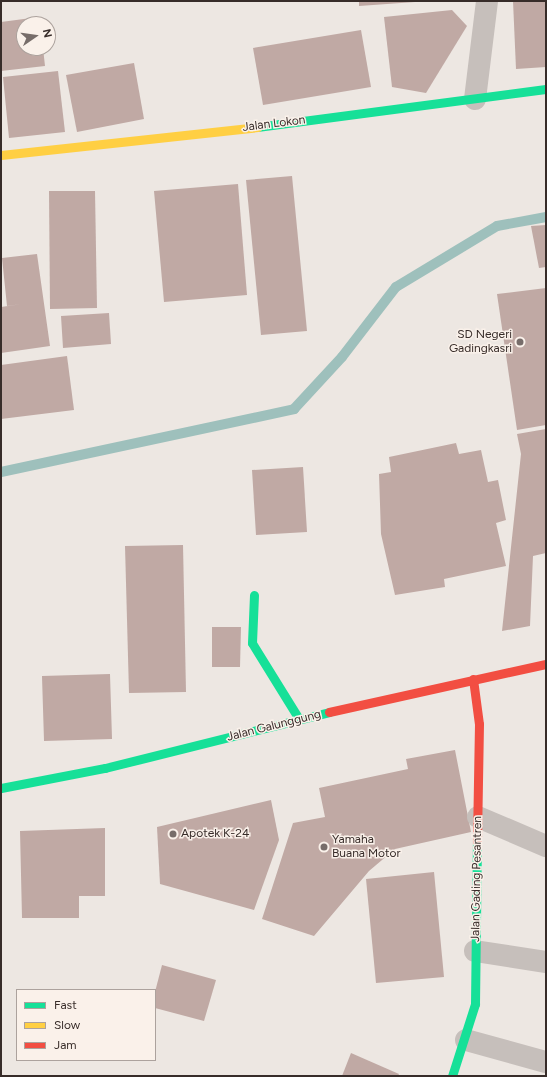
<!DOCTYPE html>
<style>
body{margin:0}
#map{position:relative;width:547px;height:1077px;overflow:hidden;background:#ede7e2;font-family:Figtree,sans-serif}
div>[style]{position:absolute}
.stream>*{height:10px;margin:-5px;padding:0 5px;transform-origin:5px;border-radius:5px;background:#9ec0bc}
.building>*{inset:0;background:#c0a9a4}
.street>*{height:22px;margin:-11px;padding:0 11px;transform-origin:11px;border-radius:11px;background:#c6bfbb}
.fast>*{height:9px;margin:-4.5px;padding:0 4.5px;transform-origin:4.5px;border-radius:4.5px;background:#16e098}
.slow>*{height:9px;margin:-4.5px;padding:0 4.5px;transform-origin:4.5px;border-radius:4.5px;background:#ffcf43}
.jam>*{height:9px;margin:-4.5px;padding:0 4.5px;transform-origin:4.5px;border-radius:4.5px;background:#f24e42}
.dots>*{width:11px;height:11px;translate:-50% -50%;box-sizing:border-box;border:2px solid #faf1ea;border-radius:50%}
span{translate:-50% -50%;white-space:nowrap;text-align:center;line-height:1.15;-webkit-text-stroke:3px #faf1ea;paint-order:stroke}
.street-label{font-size:12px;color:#372c29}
.poi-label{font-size:12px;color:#372c29}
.right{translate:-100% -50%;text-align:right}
.left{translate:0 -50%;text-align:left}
.frame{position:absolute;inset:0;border:2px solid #372c29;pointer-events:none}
.legend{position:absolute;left:16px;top:989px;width:140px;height:72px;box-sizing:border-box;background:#faf1ea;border:1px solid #aca29d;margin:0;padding:5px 7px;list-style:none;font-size:12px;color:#372c29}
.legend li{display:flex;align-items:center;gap:8px;height:20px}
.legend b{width:20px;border:1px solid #aca29d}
.north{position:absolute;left:16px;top:16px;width:40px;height:40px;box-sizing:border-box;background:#faf1ea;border:1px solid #aca29d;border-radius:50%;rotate:77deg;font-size:11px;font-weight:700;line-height:16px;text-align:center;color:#372c29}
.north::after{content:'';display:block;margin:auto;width:14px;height:18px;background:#776d6a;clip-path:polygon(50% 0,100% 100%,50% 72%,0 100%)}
</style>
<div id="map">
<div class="stream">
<div style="left:1px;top:472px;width:300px;rotate:-12.1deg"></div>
<div style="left:294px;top:409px;width:71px;rotate:-47.3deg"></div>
<div style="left:342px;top:357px;width:88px;rotate:-52.4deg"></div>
<div style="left:396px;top:287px;width:118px;rotate:-31.1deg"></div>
<div style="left:497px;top:226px;width:50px;rotate:-10.4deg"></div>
</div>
<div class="building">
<div style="clip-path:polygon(359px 1px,415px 1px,415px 2px,359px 6px)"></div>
<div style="clip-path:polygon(513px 1px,546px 1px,546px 67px,516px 69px)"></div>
<div style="clip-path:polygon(452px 10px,467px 26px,426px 93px,392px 87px,384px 17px)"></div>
<div style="clip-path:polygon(39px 17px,40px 24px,24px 24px,24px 48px,43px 48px,45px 66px,1px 71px,1px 22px)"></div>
<div style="clip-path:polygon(361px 30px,371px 87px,263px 105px,253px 48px)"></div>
<div style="clip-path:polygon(134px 63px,144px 119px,77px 132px,66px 75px)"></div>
<div style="clip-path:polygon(58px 71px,65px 132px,9px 138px,3px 77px)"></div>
<div style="clip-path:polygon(292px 176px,307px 331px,261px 335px,246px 180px)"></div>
<div style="clip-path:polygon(238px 184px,247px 295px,164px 302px,154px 191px)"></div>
<div style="clip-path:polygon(49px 191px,95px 191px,97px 308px,50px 309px)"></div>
<div style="clip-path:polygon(546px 225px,546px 267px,539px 268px,531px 226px)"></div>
<div style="clip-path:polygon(37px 254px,50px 346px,1px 353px,1px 307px,22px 304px,7px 306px,2px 258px)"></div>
<div style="clip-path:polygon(546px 288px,546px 425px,517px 430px,497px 294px)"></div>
<div style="clip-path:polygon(109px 313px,111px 344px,63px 348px,61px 316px)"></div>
<div style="clip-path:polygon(67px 356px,74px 410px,1px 419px,1px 365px)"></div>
<div style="clip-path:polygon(546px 429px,546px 553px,533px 556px,530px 626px,502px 631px,521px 454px,517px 434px)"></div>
<div style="clip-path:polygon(456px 443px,459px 454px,481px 450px,488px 482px,498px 480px,506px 520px,496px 523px,506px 566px,444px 579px,445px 587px,395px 595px,381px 534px,379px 474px,391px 472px,389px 457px)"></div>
<div style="clip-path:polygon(303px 467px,307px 532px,256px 535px,252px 470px)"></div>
<div style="clip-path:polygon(183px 545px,186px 692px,129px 693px,125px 546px)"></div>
<div style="clip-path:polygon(212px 627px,241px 627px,240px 667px,212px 667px)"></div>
<div style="clip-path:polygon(110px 674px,112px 739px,44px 741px,42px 676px)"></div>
<div style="clip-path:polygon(455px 750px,471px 832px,395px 849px,369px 871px,314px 936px,262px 919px,293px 823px,325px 817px,319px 788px,408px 769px,406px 759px)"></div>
<div style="clip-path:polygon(271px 800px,279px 840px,254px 910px,160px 884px,157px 827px)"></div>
<div style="clip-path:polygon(105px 828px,105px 896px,79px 896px,79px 918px,22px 918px,20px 831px)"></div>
<div style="clip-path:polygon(434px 872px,444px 977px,376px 983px,366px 879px)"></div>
<div style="clip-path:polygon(162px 965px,216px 980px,204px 1021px,155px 1008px,155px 992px)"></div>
<div style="clip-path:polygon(351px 1053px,399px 1074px,398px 1076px,342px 1076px)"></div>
</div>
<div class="street">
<div style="left:475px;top:99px;width:99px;rotate:-83deg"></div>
<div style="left:478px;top:817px;width:74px;rotate:23.1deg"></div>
<div style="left:475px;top:951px;width:72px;rotate:8.8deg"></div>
<div style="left:466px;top:1040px;width:83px;rotate:15.4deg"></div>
</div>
<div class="fast">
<div style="left:257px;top:127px;width:291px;rotate:-7.5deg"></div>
<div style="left:254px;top:595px;width:48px;rotate:92.4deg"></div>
<div style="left:252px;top:643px;width:89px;rotate:58.3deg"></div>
<div style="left:1px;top:788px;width:106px;rotate:-10.9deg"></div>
<div style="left:105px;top:768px;width:231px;rotate:-14deg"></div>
<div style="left:452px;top:1076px;width:76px;rotate:-72.3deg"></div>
<div style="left:475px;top:1004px;width:162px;rotate:-89.3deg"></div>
</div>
<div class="slow">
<div style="left:1px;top:155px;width:258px;rotate:-6.2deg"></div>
</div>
<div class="jam">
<div style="left:473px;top:679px;width:45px;rotate:82.4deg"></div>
<div style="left:479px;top:724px;width:118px;rotate:91deg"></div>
<div style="left:329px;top:712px;width:222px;rotate:-12.5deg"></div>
</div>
<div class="dots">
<div style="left:520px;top:342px;background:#776d6a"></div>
<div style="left:173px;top:834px;background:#776d6a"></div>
<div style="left:324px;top:847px;background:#776d6a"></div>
</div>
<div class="street-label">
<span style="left:274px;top:124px;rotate:-7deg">Jalan Lokon</span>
<span style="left:274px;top:726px;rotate:-14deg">Jalan Galunggung</span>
<span style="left:477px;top:879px;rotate:-89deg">Jalan Gading Pesantren</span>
</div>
<div class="poi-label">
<span class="right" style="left:512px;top:342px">SD Negeri<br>Gadingkasri</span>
<span class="left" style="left:181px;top:834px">Apotek K-24</span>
<span class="left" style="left:332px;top:847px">Yamaha<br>Buana Motor</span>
</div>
<div class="frame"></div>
<ul class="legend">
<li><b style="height:5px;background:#16e098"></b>Fast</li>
<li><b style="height:5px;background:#ffcf43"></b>Slow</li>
<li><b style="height:5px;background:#f24e42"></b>Jam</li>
</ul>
<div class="north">N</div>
</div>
